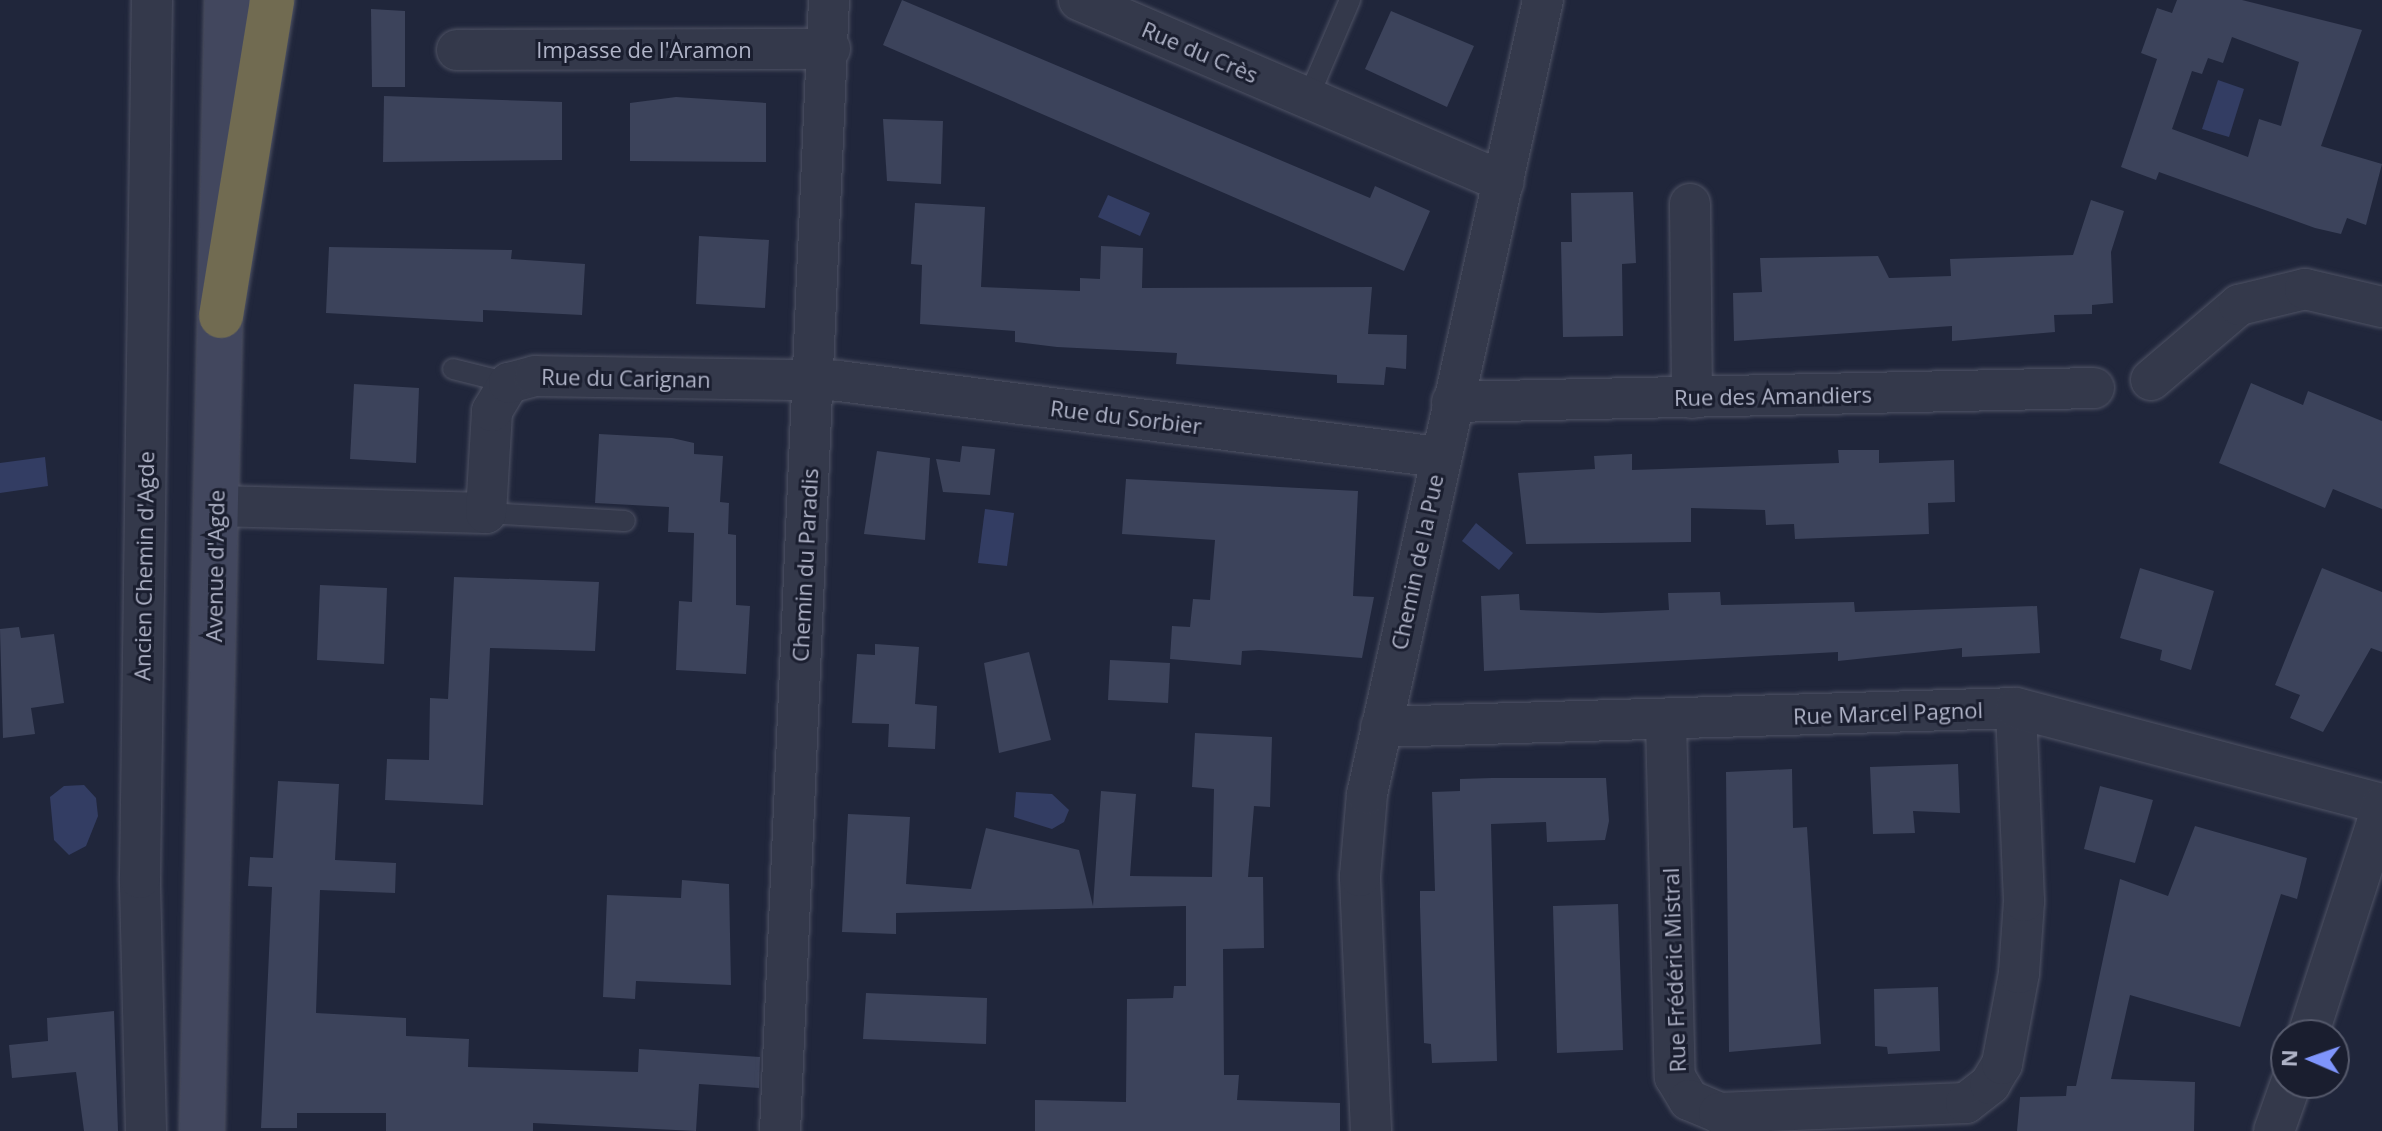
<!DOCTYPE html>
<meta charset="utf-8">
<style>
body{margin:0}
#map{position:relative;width:2382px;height:1131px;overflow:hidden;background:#20263b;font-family:"Open Sans",sans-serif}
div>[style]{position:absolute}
.water>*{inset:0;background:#333d63}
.building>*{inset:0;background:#3c435b}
.roads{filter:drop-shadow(0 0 2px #4f5365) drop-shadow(0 0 2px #4f5365)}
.lane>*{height:20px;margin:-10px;padding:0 10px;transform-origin:10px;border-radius:10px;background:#34394b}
.street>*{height:40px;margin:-20px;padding:0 20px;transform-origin:20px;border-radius:20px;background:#34394b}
.secondary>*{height:44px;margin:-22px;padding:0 22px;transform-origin:22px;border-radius:22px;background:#42475e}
.highway>*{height:44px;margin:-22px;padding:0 22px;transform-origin:22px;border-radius:22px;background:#716b51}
span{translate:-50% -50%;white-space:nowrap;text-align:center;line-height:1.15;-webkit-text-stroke:6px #1a1e2f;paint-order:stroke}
.street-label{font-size:22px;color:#afb3c7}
.north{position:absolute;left:2270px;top:1019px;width:80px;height:80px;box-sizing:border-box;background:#1a1e2f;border:2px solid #565a6c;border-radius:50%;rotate:272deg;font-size:22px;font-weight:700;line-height:32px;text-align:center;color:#afb3c7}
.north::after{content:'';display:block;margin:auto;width:28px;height:36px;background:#7f95fc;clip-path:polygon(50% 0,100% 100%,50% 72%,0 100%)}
</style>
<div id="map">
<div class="water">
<div style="clip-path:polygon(2218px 80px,2244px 89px,2229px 137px,2202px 129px)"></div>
<div style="clip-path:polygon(1108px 195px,1150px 213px,1140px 236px,1098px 217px)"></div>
<div style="clip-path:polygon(45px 457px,48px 486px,0 493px,0 463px)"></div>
<div style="clip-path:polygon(985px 509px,1014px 513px,1007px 566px,978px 563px)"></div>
<div style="clip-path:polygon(1476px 523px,1513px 553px,1499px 570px,1462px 541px)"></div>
<div style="clip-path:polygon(84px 785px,96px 798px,98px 816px,86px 846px,69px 855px,54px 840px,50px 797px,64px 786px)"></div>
<div style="clip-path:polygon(1016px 792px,1052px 794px,1069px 810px,1064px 822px,1052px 829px,1014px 817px)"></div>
</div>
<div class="building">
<div style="clip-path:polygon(902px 0,1370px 198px,1375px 186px,1430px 211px,1404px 271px,883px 45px)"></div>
<div style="clip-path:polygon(evenodd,2177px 0,2242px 0,2362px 30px,2321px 146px,2382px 164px,2366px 225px,2347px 218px,2341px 234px,2315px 228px,2159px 172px,2156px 180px,2121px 167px,2157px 59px,2141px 53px,2157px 8px,2172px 13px,2177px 0,2232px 37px,2299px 62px,2281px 126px,2259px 119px,2248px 157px,2172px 129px,2192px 71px,2202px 74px,2208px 58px,2223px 63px,2232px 37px)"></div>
<div style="clip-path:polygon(371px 9px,405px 11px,405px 87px,372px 87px)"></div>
<div style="clip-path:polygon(1391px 11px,1474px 46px,1447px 107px,1365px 69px)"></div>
<div style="clip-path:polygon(384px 96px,562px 102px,562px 160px,383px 162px)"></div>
<div style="clip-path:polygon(676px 97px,766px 103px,766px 162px,630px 161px,630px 103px)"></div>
<div style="clip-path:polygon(883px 119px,943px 121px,941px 184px,887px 181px)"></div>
<div style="clip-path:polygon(1633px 192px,1636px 263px,1622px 264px,1623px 336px,1563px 337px,1561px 242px,1572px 242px,1571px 193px)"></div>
<div style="clip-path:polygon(2091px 200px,2124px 211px,2111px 252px,2113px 303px,2092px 305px,2092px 314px,2054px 315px,2055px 332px,1952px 341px,1952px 326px,1734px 341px,1733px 293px,1762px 292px,1760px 258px,1878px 256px,1889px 278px,1951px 276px,1950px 259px,2073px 255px)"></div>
<div style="clip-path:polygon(915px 203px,985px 207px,981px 287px,1080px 291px,1080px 278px,1100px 279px,1101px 246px,1143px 248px,1142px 288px,1372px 287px,1368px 334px,1407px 335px,1406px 369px,1386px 367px,1384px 385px,1337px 383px,1337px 375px,1176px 364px,1177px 353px,1057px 347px,1015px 342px,1015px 331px,920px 324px,922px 265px,911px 264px)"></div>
<div style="clip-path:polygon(699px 236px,769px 240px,765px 308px,696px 304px)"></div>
<div style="clip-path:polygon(329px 247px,512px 250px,511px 259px,585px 264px,582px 315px,483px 310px,483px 322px,326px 313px)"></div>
<div style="clip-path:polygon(2251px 383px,2303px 405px,2308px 391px,2382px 421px,2382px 509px,2333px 489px,2325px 508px,2219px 463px)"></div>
<div style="clip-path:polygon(354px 384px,419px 388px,416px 463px,350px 459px)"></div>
<div style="clip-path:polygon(599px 434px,672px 438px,694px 443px,694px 454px,723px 456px,720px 502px,729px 503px,728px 534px,736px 535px,736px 605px,750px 606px,746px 674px,676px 670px,679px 601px,692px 602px,694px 533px,668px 532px,669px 507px,595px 503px)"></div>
<div style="clip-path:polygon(962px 446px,995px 449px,990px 495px,943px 492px,936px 459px,960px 462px)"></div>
<div style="clip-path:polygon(1838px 450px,1879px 450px,1879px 463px,1954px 460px,1955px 502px,1928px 503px,1929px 534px,1795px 539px,1794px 524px,1766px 525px,1765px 510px,1691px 508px,1691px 542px,1526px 544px,1518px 473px,1595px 469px,1594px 456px,1632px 454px,1632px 470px,1839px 463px)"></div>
<div style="clip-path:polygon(877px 451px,930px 458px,925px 540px,864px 534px)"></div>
<div style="clip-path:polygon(1126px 479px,1358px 491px,1353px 596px,1374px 597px,1362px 658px,1259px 650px,1242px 651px,1241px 665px,1170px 659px,1172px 626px,1190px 627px,1193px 599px,1210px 600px,1215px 540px,1122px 534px)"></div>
<div style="clip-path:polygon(2140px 568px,2214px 591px,2191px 670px,2160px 660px,2162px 650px,2120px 638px)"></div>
<div style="clip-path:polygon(2322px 568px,2382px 592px,2382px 652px,2371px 648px,2323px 732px,2290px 718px,2300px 695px,2275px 685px)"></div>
<div style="clip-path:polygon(454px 577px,599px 582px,595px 651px,490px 648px,483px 805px,385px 800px,387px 759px,429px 760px,430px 698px,448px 699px)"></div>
<div style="clip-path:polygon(320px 585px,387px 588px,384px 664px,317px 660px)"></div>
<div style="clip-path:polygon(1720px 592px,1721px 605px,1854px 602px,1855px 612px,2037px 606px,2040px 653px,1962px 657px,1962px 648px,1838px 661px,1838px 652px,1484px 671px,1481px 596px,1519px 594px,1520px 610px,1601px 613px,1669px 610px,1668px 593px)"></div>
<div style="clip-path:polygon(19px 627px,21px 638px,54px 634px,64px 703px,31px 708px,35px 734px,3px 738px,0 629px)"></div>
<div style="clip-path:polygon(875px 644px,919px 647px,915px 704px,937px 706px,935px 749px,888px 747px,889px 724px,852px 723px,857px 654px,875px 655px)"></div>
<div style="clip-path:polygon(1029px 652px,1051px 740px,999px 753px,984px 663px)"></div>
<div style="clip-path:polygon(1110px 660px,1170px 663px,1168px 703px,1108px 700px)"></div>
<div style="clip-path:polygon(1195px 733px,1272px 737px,1270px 807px,1254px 806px,1248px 877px,1263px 877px,1264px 948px,1223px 949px,1224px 1075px,1239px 1075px,1237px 1100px,1340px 1103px,1340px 1131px,1035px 1131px,1035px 1100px,1126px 1102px,1127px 999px,1173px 998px,1174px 986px,1186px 986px,1186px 906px,896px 913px,896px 934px,842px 932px,848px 814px,910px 817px,906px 884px,971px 889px,986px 828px,1079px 850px,1093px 906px,1101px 791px,1136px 794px,1130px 876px,1212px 877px,1214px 789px,1192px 787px)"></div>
<div style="clip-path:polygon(1958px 764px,1960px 813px,1913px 811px,1915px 833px,1873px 834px,1870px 767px)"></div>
<div style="clip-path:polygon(1792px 769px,1793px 828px,1807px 827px,1821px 1044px,1729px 1052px,1726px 772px)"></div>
<div style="clip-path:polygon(1492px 778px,1606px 778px,1609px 821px,1605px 840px,1547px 842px,1546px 822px,1491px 824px,1497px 1061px,1432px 1063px,1431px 1044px,1424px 1043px,1420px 907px,1420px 891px,1435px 891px,1432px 792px,1460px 791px,1460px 779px)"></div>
<div style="clip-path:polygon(278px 781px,339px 784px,335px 860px,396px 863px,395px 893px,320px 890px,316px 1013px,406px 1018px,406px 1036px,469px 1039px,468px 1067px,638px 1072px,639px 1049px,760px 1057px,759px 1088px,699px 1084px,696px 1131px,533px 1123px,533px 1131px,386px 1131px,386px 1113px,297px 1113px,297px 1128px,261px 1128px,272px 887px,248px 886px,250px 857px,273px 858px)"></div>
<div style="clip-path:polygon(2100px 786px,2153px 800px,2135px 863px,2084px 849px)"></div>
<div style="clip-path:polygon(2195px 826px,2307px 858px,2297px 899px,2281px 894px,2240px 1027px,2130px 995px,2111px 1079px,2195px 1082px,2194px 1131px,2017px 1131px,2020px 1097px,2066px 1096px,2067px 1086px,2076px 1086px,2120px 879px,2168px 896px)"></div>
<div style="clip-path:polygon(682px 880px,729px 884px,731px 985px,636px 981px,635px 999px,603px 997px,607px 895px,681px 898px)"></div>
<div style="clip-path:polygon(1618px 904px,1623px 1050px,1557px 1053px,1553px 906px)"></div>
<div style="clip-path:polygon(1938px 987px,1940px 1051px,1888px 1054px,1887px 1047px,1875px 1046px,1874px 989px)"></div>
<div style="clip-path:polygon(866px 993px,987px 998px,986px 1044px,863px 1039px)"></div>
<div style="clip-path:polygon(114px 1011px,118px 1131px,84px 1131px,76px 1072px,12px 1078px,9px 1045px,48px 1041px,47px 1018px)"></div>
</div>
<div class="roads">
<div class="lane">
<div style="left:1308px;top:98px;width:107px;rotate:-66.8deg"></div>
<div style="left:453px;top:369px;width:58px;rotate:14deg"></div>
<div style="left:486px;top:513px;width:139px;rotate:3.3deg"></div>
</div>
<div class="street">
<div style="left:1079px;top:0;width:462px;rotate:23.2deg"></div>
<div style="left:457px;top:50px;width:373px;rotate:-0.2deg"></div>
<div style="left:1690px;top:204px;width:194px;rotate:89.4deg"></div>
<div style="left:2151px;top:380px;width:116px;rotate:-40.4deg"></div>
<div style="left:2239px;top:305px;width:68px;rotate:-13.6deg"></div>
<div style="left:2305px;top:289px;width:79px;rotate:13.2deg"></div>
<div style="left:1452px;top:402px;width:642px;rotate:-1.25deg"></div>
<div style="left:216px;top:506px;width:270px;rotate:1.5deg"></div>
<div style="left:486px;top:513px;width:102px;rotate:-86.6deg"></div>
<div style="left:492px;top:411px;width:33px;rotate:-59deg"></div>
<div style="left:509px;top:383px;width:27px;rotate:-15deg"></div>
<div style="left:535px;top:376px;width:304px;rotate:0.9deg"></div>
<div style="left:839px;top:381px;width:605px;rotate:7.22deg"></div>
<div style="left:1666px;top:721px;width:356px;rotate:88.6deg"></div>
<div style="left:1675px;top:1077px;width:27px;rotate:59deg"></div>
<div style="left:1689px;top:1100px;width:33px;rotate:23deg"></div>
<div style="left:1719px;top:1113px;width:247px;rotate:-2.3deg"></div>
<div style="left:1966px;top:1103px;width:31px;rotate:-38deg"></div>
<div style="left:1990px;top:1084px;width:23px;rotate:-59deg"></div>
<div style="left:2002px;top:1064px;width:93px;rotate:-79.4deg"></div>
<div style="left:2019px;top:973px;width:72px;rotate:-86deg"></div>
<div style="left:2024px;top:901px;width:193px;rotate:-92.4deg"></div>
<div style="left:1381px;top:727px;width:635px;rotate:-1.71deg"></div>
<div style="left:2016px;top:708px;width:378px;rotate:14.7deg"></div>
<div style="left:2308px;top:1035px;width:240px;rotate:-72deg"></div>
<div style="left:146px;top:1131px;width:253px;rotate:-91.4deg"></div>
<div style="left:140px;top:878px;width:878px;rotate:-89.22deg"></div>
<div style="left:780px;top:1131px;width:1132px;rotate:-87.52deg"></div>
<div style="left:1371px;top:1131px;width:255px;rotate:-92.5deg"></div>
<div style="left:1360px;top:876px;width:82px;rotate:-85.1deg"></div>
<div style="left:1367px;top:794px;width:813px;rotate:-77.5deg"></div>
<div style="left:2274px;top:1131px;width:51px;rotate:-70.5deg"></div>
</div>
<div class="secondary">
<div style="left:202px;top:1131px;width:1131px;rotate:-88.73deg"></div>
</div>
<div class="highway">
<div style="left:221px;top:316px;width:320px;rotate:-80.8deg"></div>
</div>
</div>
<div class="street-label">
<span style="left:644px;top:50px">Impasse de l'Aramon</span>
<span style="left:1200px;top:52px;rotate:23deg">Rue du Crès</span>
<span style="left:626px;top:378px;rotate:1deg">Rue du Carignan</span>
<span style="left:1773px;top:396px;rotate:-1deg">Rue des Amandiers</span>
<span style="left:1126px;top:417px;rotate:7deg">Rue du Sorbier</span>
<span style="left:1417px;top:562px;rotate:-78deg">Chemin de la Pue</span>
<span style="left:805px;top:565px;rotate:-87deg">Chemin du Paradis</span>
<span style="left:144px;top:566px;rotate:-89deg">Ancien Chemin d'Agde</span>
<span style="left:215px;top:566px;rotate:-89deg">Avenue d'Agde</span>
<span style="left:1888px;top:713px;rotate:-2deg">Rue Marcel Pagnol</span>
<span style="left:1674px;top:970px;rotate:-92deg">Rue Frédéric Mistral</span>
</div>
<div class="north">N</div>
</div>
